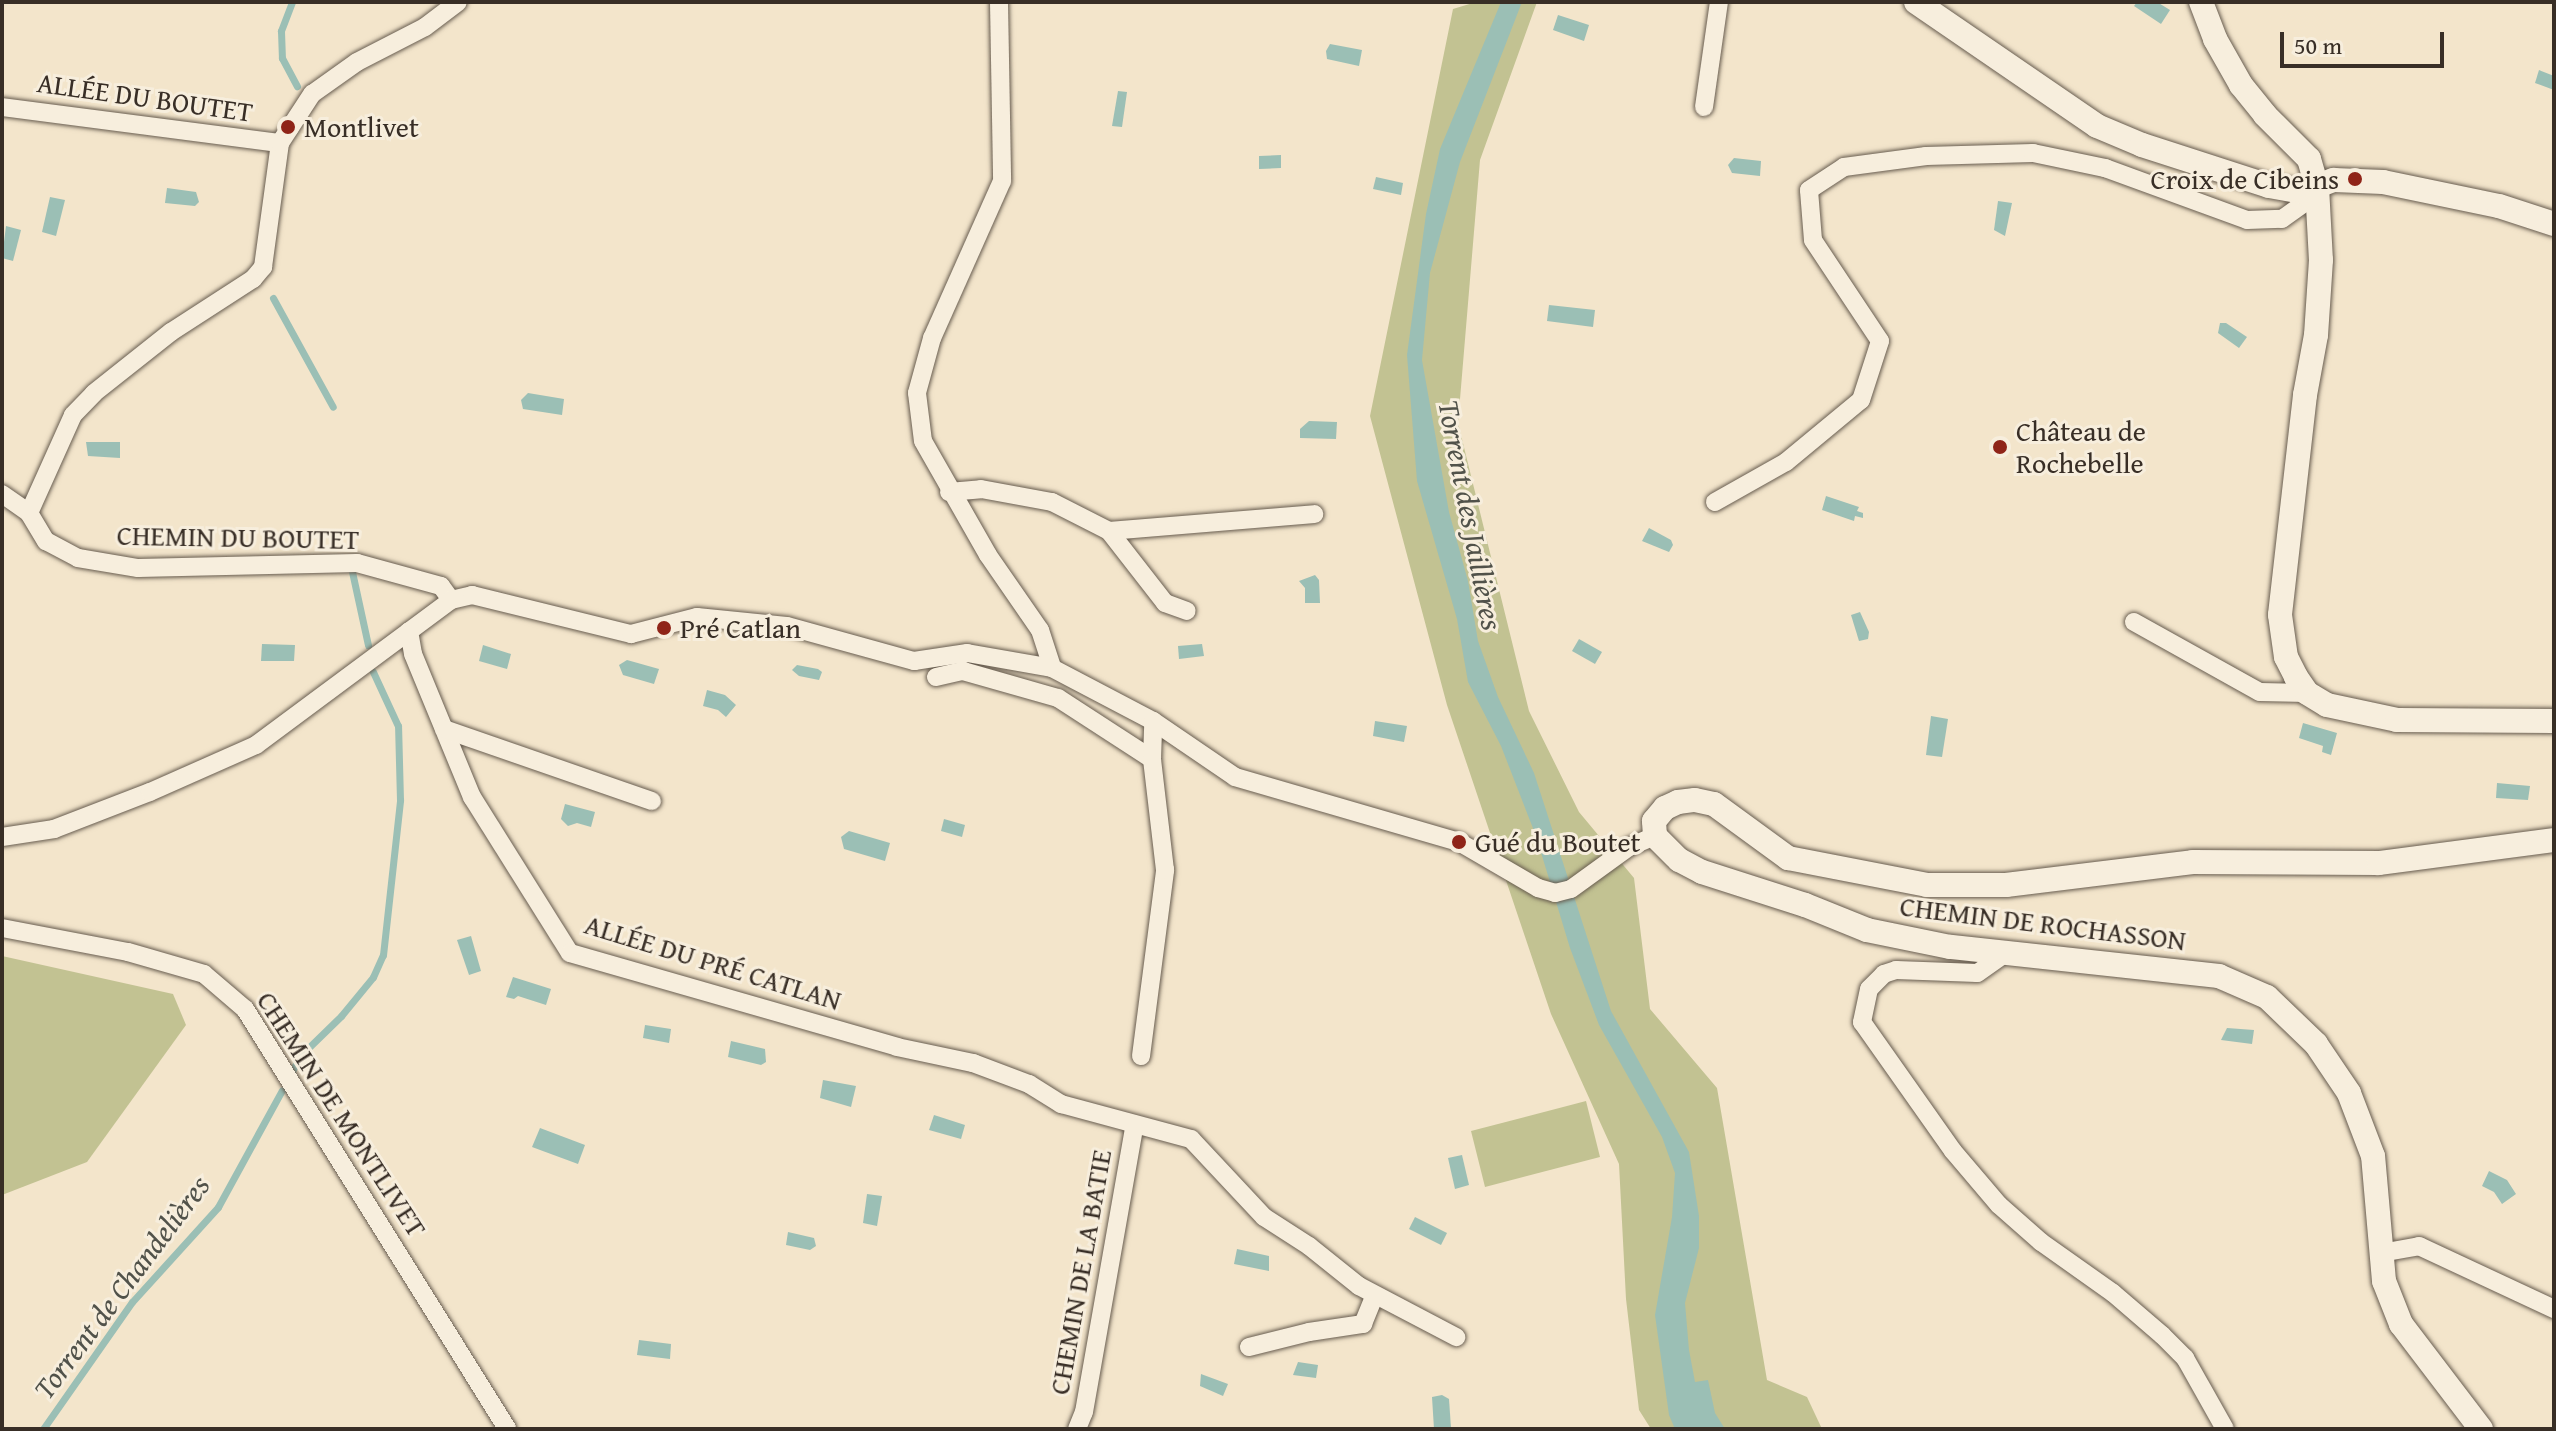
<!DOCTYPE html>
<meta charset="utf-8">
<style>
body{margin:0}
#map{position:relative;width:2556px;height:1431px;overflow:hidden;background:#f3e5cb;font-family:"Gentium Book Plus",serif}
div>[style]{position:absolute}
.green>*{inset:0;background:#c2c292}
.water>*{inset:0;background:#9bbfb5}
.stream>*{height:7px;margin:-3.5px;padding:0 3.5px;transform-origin:3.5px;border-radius:3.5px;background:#9bbfb5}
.roads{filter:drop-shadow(0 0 2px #675c4f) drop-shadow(0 0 2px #675c4f)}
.minor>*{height:18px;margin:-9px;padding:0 9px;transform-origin:9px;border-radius:9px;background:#f7eedd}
.tertiary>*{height:24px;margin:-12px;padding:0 12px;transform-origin:12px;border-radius:12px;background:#f7eedd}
.dots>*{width:22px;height:22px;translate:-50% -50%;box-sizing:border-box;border:4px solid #f7eedd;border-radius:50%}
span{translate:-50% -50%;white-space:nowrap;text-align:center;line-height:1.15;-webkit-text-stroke:6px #f7eedd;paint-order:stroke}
.street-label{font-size:28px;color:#382e26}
.poi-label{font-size:28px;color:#382e26}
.left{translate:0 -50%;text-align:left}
.right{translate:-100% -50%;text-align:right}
.water-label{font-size:30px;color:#51524a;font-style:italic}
.frame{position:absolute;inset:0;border:4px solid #382e26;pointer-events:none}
.scale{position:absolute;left:2280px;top:32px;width:164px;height:36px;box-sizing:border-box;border:4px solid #382e26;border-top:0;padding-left:10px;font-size:24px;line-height:28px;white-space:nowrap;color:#382e26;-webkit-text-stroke:6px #f7eedd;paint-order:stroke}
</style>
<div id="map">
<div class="green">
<div style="clip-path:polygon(1476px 2px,1537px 2px,1480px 160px,1458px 423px,1529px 711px,1579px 812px,1634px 878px,1650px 1009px,1717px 1088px,1767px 1380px,1807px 1397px,1822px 1429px,1651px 1429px,1639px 1410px,1626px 1299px,1619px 1164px,1551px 1014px,1447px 705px,1370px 416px,1453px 9px)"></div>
<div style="clip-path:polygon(2px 956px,173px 994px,186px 1025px,87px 1162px,2px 1195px)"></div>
<div style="clip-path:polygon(1586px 1101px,1600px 1157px,1485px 1187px,1471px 1131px)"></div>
</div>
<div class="water">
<div style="clip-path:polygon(1501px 2px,1522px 2px,1460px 162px,1430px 273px,1422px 360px,1449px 512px,1468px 581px,1478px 641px,1498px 697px,1534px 773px,1611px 1011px,1689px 1152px,1699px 1216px,1699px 1248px,1685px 1303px,1689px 1350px,1695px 1382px,1708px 1380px,1715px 1413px,1725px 1429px,1675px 1429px,1669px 1415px,1655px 1315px,1672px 1217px,1675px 1173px,1662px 1137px,1599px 1025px,1570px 948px,1536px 836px,1501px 746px,1468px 682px,1457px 619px,1417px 481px,1407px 355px,1426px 214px,1440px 149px)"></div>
<div style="clip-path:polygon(2137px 2px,2157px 2px,2170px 10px,2161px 24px,2134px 6px)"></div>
<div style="clip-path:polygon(1558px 15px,1589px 25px,1584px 41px,1553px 30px)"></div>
<div style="clip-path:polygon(1330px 44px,1362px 50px,1359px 66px,1327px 59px,1326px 51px)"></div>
<div style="clip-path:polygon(2539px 70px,2554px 76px,2554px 90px,2535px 83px)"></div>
<div style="clip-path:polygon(1118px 91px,1127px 92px,1122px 127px,1112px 126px)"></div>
<div style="clip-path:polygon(1281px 155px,1281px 168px,1259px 169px,1259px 156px)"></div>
<div style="clip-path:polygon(1734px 158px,1761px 161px,1760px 176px,1732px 173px,1728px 165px)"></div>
<div style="clip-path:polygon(1376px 177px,1403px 183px,1401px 195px,1373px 189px)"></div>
<div style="clip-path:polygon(167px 188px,196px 192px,199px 202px,195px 206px,165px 203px)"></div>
<div style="clip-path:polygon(50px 197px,65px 200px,56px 236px,42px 232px)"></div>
<div style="clip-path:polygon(1998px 201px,2012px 203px,2005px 236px,1994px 230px)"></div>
<div style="clip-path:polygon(6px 226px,21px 230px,13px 261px,2px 258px)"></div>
<div style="clip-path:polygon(1549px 305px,1595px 310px,1593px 327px,1547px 321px)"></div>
<div style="clip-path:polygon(2220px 323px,2226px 323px,2247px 337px,2239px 348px,2218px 333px)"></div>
<div style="clip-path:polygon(528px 393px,564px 399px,562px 415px,523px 409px,521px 400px)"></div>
<div style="clip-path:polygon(1309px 421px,1337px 422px,1336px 439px,1300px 438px,1300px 429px)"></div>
<div style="clip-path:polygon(86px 442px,120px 442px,120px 458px,88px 456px)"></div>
<div style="clip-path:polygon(1826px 496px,1859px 507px,1857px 511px,1863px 513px,1863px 518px,1855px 516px,1854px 521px,1822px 510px)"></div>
<div style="clip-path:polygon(1649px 528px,1671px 540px,1673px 545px,1669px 552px,1642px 541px)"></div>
<div style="clip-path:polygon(1315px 575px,1319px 580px,1320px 603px,1305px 603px,1305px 588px,1299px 581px)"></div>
<div style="clip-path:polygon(1860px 612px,1869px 632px,1868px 639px,1859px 641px,1851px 615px)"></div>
<div style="clip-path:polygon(1579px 639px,1602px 652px,1595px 664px,1572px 651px)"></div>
<div style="clip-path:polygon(262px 644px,295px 645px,294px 661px,261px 661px)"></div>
<div style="clip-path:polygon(1202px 644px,1204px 656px,1179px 659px,1178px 646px)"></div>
<div style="clip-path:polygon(483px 645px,511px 654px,507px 669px,479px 661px)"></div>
<div style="clip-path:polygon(627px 660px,659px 669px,654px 684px,623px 675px,619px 665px)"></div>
<div style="clip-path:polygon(797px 665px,818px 669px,822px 672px,819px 680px,799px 676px,792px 670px)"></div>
<div style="clip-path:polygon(707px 690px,725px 695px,736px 705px,726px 717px,718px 710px,703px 706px)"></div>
<div style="clip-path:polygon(1931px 716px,1948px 719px,1942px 757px,1926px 755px)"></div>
<div style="clip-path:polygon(1375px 721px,1407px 726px,1404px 742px,1373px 736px)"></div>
<div style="clip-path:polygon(2303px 723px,2337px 733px,2331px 755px,2322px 752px,2323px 746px,2299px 738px)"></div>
<div style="clip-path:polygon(2497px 783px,2530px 786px,2528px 800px,2496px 798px)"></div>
<div style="clip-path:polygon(565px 804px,595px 812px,591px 827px,577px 823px,568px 826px,561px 819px)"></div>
<div style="clip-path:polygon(944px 819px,965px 825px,962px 837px,941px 831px)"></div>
<div style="clip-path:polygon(849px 831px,890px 843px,885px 861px,844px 849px,841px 837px)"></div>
<div style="clip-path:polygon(471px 936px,481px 971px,469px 975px,457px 940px)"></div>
<div style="clip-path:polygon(513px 977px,551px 989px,546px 1005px,518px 996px,514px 999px,506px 997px)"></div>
<div style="clip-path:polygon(645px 1025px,671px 1029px,669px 1043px,643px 1038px)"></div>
<div style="clip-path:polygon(2227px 1028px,2254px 1030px,2252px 1044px,2221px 1040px)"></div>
<div style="clip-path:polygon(731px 1041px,765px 1049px,766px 1062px,761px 1065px,728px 1057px)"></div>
<div style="clip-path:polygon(823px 1080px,856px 1086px,851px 1107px,820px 1098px)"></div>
<div style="clip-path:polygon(934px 1115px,965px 1125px,961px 1139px,929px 1130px)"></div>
<div style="clip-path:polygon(540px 1128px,585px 1145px,578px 1164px,532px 1147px)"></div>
<div style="clip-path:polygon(1462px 1155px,1469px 1185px,1455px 1189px,1448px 1158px)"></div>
<div style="clip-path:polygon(2489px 1171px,2507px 1180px,2516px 1194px,2502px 1204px,2494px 1192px,2482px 1186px)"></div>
<div style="clip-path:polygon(867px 1194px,882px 1196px,877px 1226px,863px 1223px)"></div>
<div style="clip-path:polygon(1415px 1217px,1447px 1233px,1441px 1245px,1409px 1229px)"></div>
<div style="clip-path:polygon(788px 1232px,814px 1238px,816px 1246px,810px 1250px,786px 1245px)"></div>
<div style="clip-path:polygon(1237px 1249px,1269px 1256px,1269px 1271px,1234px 1264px)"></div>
<div style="clip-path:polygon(639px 1340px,671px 1344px,670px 1359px,637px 1355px)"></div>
<div style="clip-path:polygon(1298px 1362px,1318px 1365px,1316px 1378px,1293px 1375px)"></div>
<div style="clip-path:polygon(1201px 1374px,1228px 1384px,1223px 1396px,1200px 1386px)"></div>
<div style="clip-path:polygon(1442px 1395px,1449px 1399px,1451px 1428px,1434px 1429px,1432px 1397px)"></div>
</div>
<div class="stream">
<div style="left:292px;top:2px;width:31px;rotate:111deg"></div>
<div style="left:281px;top:31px;width:27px;rotate:88deg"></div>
<div style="left:282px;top:58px;width:32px;rotate:62deg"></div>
<div style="left:273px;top:298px;width:124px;rotate:61.2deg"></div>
<div style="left:351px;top:567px;width:80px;rotate:77.7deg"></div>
<div style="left:291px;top:1073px;width:21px;rotate:-61deg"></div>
<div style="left:301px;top:1055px;width:56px;rotate:-44.3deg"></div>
<div style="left:341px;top:1016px;width:50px;rotate:-50.6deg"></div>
<div style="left:373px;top:977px;width:24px;rotate:-66deg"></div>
<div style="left:383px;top:955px;width:156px;rotate:-83.7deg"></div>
<div style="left:400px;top:800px;width:74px;rotate:-91.5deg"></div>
<div style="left:398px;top:726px;width:60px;rotate:-114.8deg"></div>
<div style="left:43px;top:1429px;width:155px;rotate:-55deg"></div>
<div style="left:132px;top:1302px;width:128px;rotate:-47.8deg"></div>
<div style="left:218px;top:1207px;width:133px;rotate:-61.3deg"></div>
</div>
<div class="roads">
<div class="minor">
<div style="left:999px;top:2px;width:179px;rotate:89deg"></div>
<div style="left:1002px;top:181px;width:172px;rotate:114deg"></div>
<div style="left:932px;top:338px;width:57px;rotate:105.3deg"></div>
<div style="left:917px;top:393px;width:48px;rotate:82.9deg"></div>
<div style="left:923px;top:441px;width:131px;rotate:60.3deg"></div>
<div style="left:988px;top:555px;width:91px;rotate:55.3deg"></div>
<div style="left:1040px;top:630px;width:40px;rotate:72deg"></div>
<div style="left:2px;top:107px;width:280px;rotate:7.4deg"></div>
<div style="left:1704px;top:107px;width:106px;rotate:-81.9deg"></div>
<div style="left:949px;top:492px;width:32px;rotate:-5deg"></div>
<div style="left:981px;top:489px;width:72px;rotate:10.4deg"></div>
<div style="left:1052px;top:502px;width:64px;rotate:27deg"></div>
<div style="left:1109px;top:531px;width:206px;rotate:-4.7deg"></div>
<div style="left:2px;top:494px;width:33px;rotate:35deg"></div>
<div style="left:29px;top:513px;width:33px;rotate:59deg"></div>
<div style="left:46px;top:541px;width:36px;rotate:28deg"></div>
<div style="left:78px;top:558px;width:61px;rotate:9.5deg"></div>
<div style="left:138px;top:568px;width:219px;rotate:-1.3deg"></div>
<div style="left:357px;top:563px;width:87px;rotate:15.3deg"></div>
<div style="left:441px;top:586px;width:17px;rotate:54deg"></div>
<div style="left:1715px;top:502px;width:81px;rotate:-29.4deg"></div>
<div style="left:1786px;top:462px;width:97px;rotate:-39.6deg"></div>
<div style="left:1861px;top:400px;width:62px;rotate:-72.1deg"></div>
<div style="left:1880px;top:341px;width:121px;rotate:-123.6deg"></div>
<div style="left:1813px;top:240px;width:50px;rotate:-94.6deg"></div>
<div style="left:1809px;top:190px;width:42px;rotate:-33.3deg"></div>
<div style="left:1844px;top:167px;width:83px;rotate:-7.6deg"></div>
<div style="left:1926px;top:156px;width:107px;rotate:-1.6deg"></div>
<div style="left:2033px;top:153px;width:74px;rotate:11.8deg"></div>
<div style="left:2105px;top:168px;width:151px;rotate:20.1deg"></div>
<div style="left:2247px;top:220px;width:35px;rotate:-2deg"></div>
<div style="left:2282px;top:219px;width:43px;rotate:-35.5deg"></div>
<div style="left:29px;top:513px;width:107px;rotate:-65.8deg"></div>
<div style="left:73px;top:415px;width:30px;rotate:-46deg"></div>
<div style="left:94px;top:393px;width:98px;rotate:-38.4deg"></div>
<div style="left:171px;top:332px;width:98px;rotate:-32.9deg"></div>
<div style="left:253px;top:279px;width:16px;rotate:-50deg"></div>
<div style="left:263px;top:267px;width:125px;rotate:-82.2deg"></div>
<div style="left:280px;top:143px;width:59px;rotate:-56.9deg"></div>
<div style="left:312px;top:94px;width:55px;rotate:-35.4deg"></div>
<div style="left:357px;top:62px;width:76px;rotate:-27.2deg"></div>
<div style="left:425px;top:27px;width:41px;rotate:-37.1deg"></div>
<div style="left:1109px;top:531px;width:91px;rotate:52.1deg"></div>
<div style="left:1165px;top:603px;width:23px;rotate:20deg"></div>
<div style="left:2134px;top:622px;width:144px;rotate:29.1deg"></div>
<div style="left:2260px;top:692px;width:47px;rotate:1.2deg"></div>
<div style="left:409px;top:631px;width:23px;rotate:80deg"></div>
<div style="left:413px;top:654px;width:155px;rotate:67.6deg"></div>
<div style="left:472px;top:797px;width:184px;rotate:57.9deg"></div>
<div style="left:570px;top:953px;width:340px;rotate:16deg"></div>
<div style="left:897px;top:1047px;width:78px;rotate:11.9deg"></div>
<div style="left:973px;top:1063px;width:60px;rotate:20.6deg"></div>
<div style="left:1029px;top:1084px;width:38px;rotate:32deg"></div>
<div style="left:1061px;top:1104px;width:135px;rotate:15.1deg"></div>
<div style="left:1191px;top:1139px;width:107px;rotate:46.9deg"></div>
<div style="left:1264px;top:1217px;width:54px;rotate:32.8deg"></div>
<div style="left:1309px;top:1246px;width:64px;rotate:38.7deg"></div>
<div style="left:1359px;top:1286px;width:110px;rotate:27.7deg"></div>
<div style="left:936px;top:677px;width:28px;rotate:-13deg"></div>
<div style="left:963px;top:671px;width:99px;rotate:15.9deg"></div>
<div style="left:1058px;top:698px;width:112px;rotate:33deg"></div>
<div style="left:444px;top:729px;width:220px;rotate:19.1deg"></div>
<div style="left:2px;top:837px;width:53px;rotate:-8.7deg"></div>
<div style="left:54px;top:829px;width:103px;rotate:-21.1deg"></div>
<div style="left:150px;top:792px;width:116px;rotate:-23.9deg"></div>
<div style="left:256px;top:745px;width:243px;rotate:-36.6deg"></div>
<div style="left:451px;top:600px;width:22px;rotate:-13deg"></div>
<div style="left:472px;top:595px;width:164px;rotate:13.8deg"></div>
<div style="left:631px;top:634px;width:68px;rotate:-14.4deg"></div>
<div style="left:697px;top:617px;width:90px;rotate:5.7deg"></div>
<div style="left:787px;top:626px;width:132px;rotate:15.4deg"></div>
<div style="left:914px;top:661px;width:54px;rotate:-8.6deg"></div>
<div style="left:967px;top:653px;width:86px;rotate:10deg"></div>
<div style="left:1052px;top:668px;width:114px;rotate:27.7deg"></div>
<div style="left:1153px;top:721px;width:99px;rotate:34.3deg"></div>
<div style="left:1235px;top:777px;width:233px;rotate:16.2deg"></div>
<div style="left:1459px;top:842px;width:91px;rotate:30.2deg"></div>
<div style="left:1538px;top:888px;width:18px;rotate:16deg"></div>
<div style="left:1555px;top:893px;width:16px;rotate:-14deg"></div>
<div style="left:1571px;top:889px;width:72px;rotate:-35.9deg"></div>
<div style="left:1629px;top:847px;width:28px;rotate:-23deg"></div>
<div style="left:2px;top:928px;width:128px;rotate:10.8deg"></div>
<div style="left:128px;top:952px;width:79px;rotate:16.1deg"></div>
<div style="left:204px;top:974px;width:54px;rotate:40.5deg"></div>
<div style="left:245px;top:1009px;width:495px;rotate:58deg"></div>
<div style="left:2006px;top:953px;width:35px;rotate:145deg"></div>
<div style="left:1977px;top:973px;width:81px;rotate:-177.9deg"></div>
<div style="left:1896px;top:970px;width:13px;rotate:162deg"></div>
<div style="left:1884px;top:974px;width:21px;rotate:135deg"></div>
<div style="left:1869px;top:989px;width:34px;rotate:102deg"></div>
<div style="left:1862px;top:1022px;width:158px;rotate:54.8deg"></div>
<div style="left:1953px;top:1151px;width:71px;rotate:49.6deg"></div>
<div style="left:1999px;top:1205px;width:56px;rotate:41.4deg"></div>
<div style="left:2041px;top:1242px;width:88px;rotate:35.3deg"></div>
<div style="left:2113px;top:1293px;width:65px;rotate:40.6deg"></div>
<div style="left:2162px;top:1335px;width:33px;rotate:45deg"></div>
<div style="left:2185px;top:1358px;width:81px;rotate:60.6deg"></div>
<div style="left:1141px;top:1056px;width:188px;rotate:-82.6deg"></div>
<div style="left:1165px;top:870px;width:112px;rotate:-96.7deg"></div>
<div style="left:1152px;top:759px;width:38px;rotate:-88deg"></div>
<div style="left:2381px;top:1253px;width:39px;rotate:-10deg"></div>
<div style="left:2419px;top:1246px;width:149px;rotate:25deg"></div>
<div style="left:1249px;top:1347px;width:62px;rotate:-14deg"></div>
<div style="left:1309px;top:1332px;width:55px;rotate:-8.4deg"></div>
<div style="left:1363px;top:1324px;width:31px;rotate:-68deg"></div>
<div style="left:1077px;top:1429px;width:18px;rotate:-68deg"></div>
<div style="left:1084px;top:1412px;width:292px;rotate:-80deg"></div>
</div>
<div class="tertiary">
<div style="left:1916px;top:2px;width:219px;rotate:34.4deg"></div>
<div style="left:2097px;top:126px;width:49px;rotate:22.9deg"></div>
<div style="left:2142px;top:145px;width:133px;rotate:17.9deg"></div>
<div style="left:2269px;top:186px;width:34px;rotate:10deg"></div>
<div style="left:2302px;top:192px;width:34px;rotate:-21deg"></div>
<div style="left:2334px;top:180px;width:49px;rotate:2.3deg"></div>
<div style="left:2383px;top:182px;width:118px;rotate:11.7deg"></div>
<div style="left:2499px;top:206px;width:58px;rotate:18.1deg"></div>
<div style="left:2201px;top:2px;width:40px;rotate:69deg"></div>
<div style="left:2215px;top:39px;width:53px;rotate:60.5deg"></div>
<div style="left:2241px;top:85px;width:38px;rotate:51deg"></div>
<div style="left:2265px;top:115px;width:62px;rotate:45deg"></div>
<div style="left:2309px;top:159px;width:29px;rotate:74deg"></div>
<div style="left:2317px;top:187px;width:73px;rotate:86.9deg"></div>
<div style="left:2321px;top:260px;width:75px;rotate:93.8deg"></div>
<div style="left:2316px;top:335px;width:61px;rotate:100.4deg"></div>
<div style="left:2305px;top:395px;width:221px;rotate:96.5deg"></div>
<div style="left:2280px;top:615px;width:42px;rotate:81.9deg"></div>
<div style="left:2286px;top:657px;width:22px;rotate:63deg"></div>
<div style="left:2296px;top:677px;width:19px;rotate:55deg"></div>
<div style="left:2307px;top:693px;width:23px;rotate:31deg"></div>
<div style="left:2327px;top:705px;width:72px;rotate:12.1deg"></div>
<div style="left:2397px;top:720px;width:157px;rotate:0.4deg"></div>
<div style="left:2481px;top:1429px;width:132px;rotate:-127.3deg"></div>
<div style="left:2401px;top:1324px;width:46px;rotate:-111.6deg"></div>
<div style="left:2384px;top:1281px;width:125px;rotate:-95deg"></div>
<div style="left:2373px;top:1156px;width:67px;rotate:-110.9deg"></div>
<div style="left:2349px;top:1093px;width:59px;rotate:-124deg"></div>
<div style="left:2316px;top:1044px;width:68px;rotate:-136.2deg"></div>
<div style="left:2267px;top:997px;width:52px;rotate:-156.4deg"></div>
<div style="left:2219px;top:976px;width:271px;rotate:-173.8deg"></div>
<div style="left:1950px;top:947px;width:85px;rotate:-168.4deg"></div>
<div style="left:1867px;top:930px;width:67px;rotate:-158deg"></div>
<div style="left:1805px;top:905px;width:108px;rotate:-162.2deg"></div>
<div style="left:1702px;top:872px;width:26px;rotate:-152deg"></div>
<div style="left:1679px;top:860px;width:34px;rotate:-135deg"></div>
<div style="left:1655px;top:836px;width:15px;rotate:-94deg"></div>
<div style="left:1654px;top:821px;width:17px;rotate:-50deg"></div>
<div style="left:1665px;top:808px;width:14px;rotate:-25deg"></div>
<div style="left:1678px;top:802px;width:17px;rotate:-7deg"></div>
<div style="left:1695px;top:800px;width:19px;rotate:12deg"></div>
<div style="left:1714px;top:804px;width:92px;rotate:36.1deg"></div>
<div style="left:1788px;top:858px;width:142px;rotate:11deg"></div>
<div style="left:1927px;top:885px;width:79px"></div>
<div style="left:2006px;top:885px;width:188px;rotate:-7deg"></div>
<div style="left:2193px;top:862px;width:186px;rotate:0.3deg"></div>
<div style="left:2379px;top:863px;width:177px;rotate:-7.5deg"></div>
</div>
</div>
<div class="dots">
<div style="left:288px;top:127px;background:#8f2418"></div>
<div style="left:2355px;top:179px;background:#8f2418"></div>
<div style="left:2000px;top:447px;background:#8f2418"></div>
<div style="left:664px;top:628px;background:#8f2418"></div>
<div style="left:1459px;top:842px;background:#8f2418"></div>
</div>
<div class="street-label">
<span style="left:145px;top:97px;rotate:8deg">ALLÉE DU BOUTET</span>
<span style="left:238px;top:537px;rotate:1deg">CHEMIN DU BOUTET</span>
<span style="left:2043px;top:923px;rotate:7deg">CHEMIN DE ROCHASSON</span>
<span style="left:713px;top:962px;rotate:17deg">ALLÉE DU PRÉ CATLAN</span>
<span style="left:342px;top:1114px;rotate:57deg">CHEMIN DE MONTLIVET</span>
<span style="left:1080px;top:1272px;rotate:-80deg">CHEMIN DE LA BATIE</span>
</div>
<div class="poi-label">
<span class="left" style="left:304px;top:127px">Montlivet</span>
<span class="right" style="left:2339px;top:179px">Croix de Cibeins</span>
<span class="left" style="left:2016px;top:447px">Château de<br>Rochebelle</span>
<span class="left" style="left:680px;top:628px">Pré Catlan</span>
<span class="left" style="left:1475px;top:842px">Gué du Boutet</span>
</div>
<div class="water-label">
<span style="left:1471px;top:515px;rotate:79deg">Torrent des Jaillières</span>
<span style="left:121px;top:1287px;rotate:-53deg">Torrent de Chandelières</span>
</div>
<div class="frame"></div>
<div class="scale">50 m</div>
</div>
